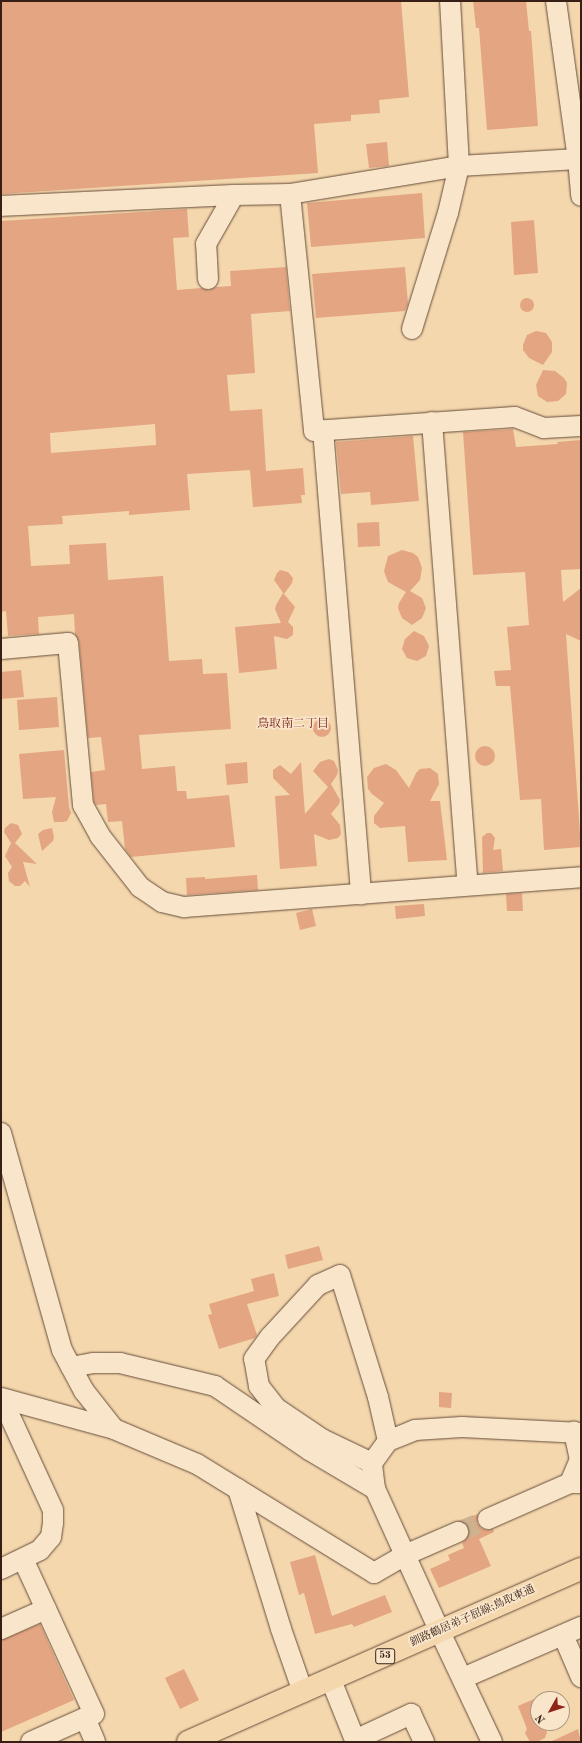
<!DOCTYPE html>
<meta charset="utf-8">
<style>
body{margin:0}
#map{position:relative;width:582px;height:1743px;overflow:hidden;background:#f4d7ad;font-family:"Old Standard TT","Noto Serif JP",serif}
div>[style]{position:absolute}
.building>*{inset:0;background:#e3a582}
.round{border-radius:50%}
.minor-tunnel>*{height:20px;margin-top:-10px;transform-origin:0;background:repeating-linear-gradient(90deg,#ceb28f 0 20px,transparent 0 30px)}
.roads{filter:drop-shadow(0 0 1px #674d3b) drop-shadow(0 0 1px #674d3b)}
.minor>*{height:20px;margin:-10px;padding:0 10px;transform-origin:10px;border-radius:10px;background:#f8e5ca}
.major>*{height:22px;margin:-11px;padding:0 11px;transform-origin:11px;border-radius:11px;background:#f4d7ad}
span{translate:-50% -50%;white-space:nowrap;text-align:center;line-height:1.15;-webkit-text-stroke:3.5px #f8e5ca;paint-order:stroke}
.shield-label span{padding:1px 3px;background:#f8e5ca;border:1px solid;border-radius:3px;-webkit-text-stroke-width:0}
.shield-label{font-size:10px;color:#381f15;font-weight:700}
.street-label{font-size:11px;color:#381f15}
.neighbourhood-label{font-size:12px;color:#7a1f14}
.frame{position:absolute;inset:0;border:2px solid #381f15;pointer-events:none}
.north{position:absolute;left:530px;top:1691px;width:40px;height:40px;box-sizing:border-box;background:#f8e5ca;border:1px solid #ab9682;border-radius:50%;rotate:231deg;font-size:11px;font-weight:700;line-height:16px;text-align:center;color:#381f15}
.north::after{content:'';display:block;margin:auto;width:14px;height:18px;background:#8f2418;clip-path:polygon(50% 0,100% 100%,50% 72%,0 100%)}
</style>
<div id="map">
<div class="building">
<div style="clip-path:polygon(1px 1px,401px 1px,409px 97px,379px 100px,380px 113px,351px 115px,351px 121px,314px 124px,318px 173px,1px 194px)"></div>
<div style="clip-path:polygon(473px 1px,526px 1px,529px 31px,531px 31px,538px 126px,487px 130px,479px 28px,476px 28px)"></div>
<div style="clip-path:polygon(387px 142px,389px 166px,369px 168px,366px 144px)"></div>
<div style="clip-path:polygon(422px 193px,425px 238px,311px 247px,307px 203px)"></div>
<div style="clip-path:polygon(evenodd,187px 209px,189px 237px,173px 238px,177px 290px,202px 288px,209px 290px,216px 287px,231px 286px,230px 271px,286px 267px,290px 311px,251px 314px,255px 373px,227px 375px,230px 411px,262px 409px,266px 471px,303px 468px,305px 495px,301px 495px,302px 503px,253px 507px,250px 470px,187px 474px,190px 510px,129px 515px,129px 511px,62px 516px,63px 524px,28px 526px,31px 566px,70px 564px,69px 545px,106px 543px,108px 580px,163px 576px,169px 661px,202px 659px,203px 674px,227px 673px,231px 729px,139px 735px,142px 769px,175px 766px,177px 791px,186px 791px,187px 799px,229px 795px,235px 847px,131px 857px,125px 849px,122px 821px,108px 822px,106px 804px,96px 805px,94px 802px,91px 772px,105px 770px,101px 737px,88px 738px,79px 642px,75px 634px,74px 614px,38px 617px,39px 634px,8px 636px,6px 611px,1px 612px,1px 221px,187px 209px,155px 424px,156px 445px,51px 453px,50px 433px,155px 424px)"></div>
<div style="clip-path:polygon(534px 220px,538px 273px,514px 275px,511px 222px)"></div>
<div style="clip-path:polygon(405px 267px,408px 304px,405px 311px,316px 318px,312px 274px)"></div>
<div class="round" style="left:520px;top:298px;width:14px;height:14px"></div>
<div style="clip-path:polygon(536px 331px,546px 333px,552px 342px,552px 352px,543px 365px,529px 358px,523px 350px,523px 345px,527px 335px)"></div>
<div style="clip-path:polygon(543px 370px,555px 371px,564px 378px,567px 383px,566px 394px,558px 401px,547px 402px,538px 396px,536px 385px)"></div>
<div style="clip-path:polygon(513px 429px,516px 447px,558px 444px,557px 442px,581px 440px,581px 569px,561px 570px,563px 602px,581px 588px,581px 641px,566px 634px,581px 847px,544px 850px,541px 799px,520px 800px,510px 686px,496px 686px,494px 671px,511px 670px,507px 627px,529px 625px,525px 572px,473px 575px,463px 432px)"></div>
<div style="clip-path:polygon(413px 436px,419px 501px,371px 505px,370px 492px,341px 494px,336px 442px)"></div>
<div style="clip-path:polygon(379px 522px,380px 546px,358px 547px,357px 523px)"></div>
<div style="clip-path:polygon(402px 550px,413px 553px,418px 557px,422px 568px,420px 580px,410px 591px,422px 598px,426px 608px,422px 618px,412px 625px,402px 618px,398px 608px,399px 603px,406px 592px,388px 582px,384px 571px,388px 556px)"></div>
<div style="clip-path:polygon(280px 570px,288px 572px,293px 578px,292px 583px,284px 594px,295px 607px,288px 622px,293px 627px,293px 635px,287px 639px,274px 636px,277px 669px,239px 673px,235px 627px,281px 623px,275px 609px,276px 605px,283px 593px,284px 594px,274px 580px,277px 573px)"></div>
<div style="clip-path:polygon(414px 631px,424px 636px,429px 646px,426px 656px,417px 661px,407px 658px,402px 649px,405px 639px)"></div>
<div style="clip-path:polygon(21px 670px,24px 697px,1px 699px,1px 672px)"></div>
<div style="clip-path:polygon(57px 697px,59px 727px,19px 730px,17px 700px)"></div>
<div class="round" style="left:313px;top:719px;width:18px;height:18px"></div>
<div class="round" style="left:475px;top:746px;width:20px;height:20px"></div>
<div style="clip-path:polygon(64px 750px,69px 807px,71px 813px,67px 821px,63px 822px,54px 822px,52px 812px,56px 797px,23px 799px,19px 754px)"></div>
<div style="clip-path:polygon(329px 759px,334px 761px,338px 770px,337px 775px,331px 784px,340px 800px,339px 804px,331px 814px,340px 825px,341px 834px,338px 838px,329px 840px,314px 834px,317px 866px,280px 869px,275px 796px,290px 795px,273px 778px,273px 770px,280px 765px,291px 774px,301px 762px,305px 814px,328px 787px,313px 771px,320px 762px)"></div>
<div style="clip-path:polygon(247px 762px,248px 783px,227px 785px,225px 764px)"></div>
<div style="clip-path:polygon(386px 764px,396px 770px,409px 788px,416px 773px,420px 769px,430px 768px,438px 774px,439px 784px,430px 801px,440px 801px,447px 860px,408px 862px,405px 826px,380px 828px,374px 823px,374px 816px,384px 803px,372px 794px,368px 789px,367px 777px,374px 768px)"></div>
<div style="clip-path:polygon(11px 823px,18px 825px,22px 834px,15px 843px,37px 864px,23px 862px,30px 887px,25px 881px,20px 886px,15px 886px,9px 881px,8px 873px,12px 867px,5px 856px,11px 843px,4px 832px,5px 828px)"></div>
<div style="clip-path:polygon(52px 828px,54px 837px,53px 841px,42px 851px,38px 834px,43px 830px)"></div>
<div style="clip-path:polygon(487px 833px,491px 833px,495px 838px,493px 850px,501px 849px,503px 871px,483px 873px,482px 837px)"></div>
<div style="clip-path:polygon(257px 875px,258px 890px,187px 895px,186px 878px,205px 877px,205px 879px)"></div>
<div style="clip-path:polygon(522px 893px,523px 911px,507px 911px,506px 894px)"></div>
<div style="clip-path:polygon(424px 904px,425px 916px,396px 919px,395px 906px)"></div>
<div style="clip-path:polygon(312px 909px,316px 926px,300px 930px,296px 913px)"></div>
<div style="clip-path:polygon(319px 1246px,323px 1260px,288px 1269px,285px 1255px)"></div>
<div style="clip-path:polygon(274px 1273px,279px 1296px,247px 1304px,257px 1335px,255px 1338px,219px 1349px,208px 1315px,212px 1314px,209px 1304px,254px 1291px,251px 1279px)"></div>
<div style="clip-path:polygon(439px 1392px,452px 1393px,451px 1408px,439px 1407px)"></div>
<div style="clip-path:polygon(478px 1514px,477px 1523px,481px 1528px,486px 1530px,493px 1529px,494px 1532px,479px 1539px,491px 1566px,439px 1588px,430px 1569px,450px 1560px,448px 1555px,464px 1548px,462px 1543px,467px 1538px,469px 1533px,468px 1527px,461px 1521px)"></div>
<div style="clip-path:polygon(315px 1555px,332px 1616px,385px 1595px,392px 1612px,354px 1627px,352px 1624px,315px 1634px,304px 1593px,299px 1595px,290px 1562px)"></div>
<div style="clip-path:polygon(40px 1624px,74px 1700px,1px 1732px,1px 1640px)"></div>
<div style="clip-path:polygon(184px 1669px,199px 1700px,180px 1709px,165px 1678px)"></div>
<div style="clip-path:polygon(534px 1699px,538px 1707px,538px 1723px,543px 1725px,547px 1732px,545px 1738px,537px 1742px,530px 1742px,525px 1733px,527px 1729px,518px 1706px)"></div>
<div style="clip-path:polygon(578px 1729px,581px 1742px,550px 1742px)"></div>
</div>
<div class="minor-tunnel">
<div style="left:458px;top:1532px;width:33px;rotate:-23deg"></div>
</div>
<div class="roads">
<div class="minor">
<div style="left:556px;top:1px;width:160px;rotate:82.1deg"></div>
<div style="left:578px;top:159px;width:37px;rotate:85deg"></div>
<div style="left:290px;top:194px;width:238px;rotate:84.2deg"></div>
<div style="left:314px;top:431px;width:201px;rotate:-4deg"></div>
<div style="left:515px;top:417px;width:31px;rotate:21deg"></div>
<div style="left:544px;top:428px;width:37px;rotate:-3deg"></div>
<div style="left:1px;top:206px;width:233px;rotate:-2.7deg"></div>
<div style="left:208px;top:279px;width:35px;rotate:-93deg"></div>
<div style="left:206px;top:244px;width:56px;rotate:-60.3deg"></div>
<div style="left:234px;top:195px;width:56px;rotate:-1deg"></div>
<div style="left:290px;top:194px;width:171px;rotate:-9.4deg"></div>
<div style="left:459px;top:166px;width:119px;rotate:-3.4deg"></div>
<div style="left:412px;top:329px;width:121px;rotate:-72.8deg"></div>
<div style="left:448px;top:213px;width:48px;rotate:-76.8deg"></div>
<div style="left:459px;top:166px;width:165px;rotate:-93.1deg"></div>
<div style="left:432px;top:422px;width:464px;rotate:85.6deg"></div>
<div style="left:323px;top:430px;width:466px;rotate:85.3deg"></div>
<div style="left:1px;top:649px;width:67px;rotate:-5.1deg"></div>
<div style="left:68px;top:643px;width:163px;rotate:84.7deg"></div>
<div style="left:83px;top:805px;width:35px;rotate:61deg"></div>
<div style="left:100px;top:836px;width:65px;rotate:51.9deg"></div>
<div style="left:140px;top:887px;width:27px;rotate:34deg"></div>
<div style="left:162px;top:902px;width:23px;rotate:13deg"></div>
<div style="left:184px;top:907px;width:398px;rotate:-4.3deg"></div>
<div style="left:1px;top:1133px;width:225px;rotate:74.3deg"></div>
<div style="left:62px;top:1350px;width:47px;rotate:61.8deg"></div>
<div style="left:84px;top:1391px;width:48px;rotate:51.7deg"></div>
<div style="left:71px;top:1367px;width:22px;rotate:-10deg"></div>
<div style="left:93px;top:1363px;width:27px"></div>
<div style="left:120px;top:1363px;width:98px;rotate:13.6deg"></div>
<div style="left:215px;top:1386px;width:114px;rotate:34.2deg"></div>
<div style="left:309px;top:1450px;width:77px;rotate:30.6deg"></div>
<div style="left:1px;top:1398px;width:117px;rotate:15.3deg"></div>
<div style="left:114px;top:1429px;width:90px;rotate:22.9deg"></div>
<div style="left:197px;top:1464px;width:208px;rotate:31.6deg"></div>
<div style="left:374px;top:1573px;width:36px;rotate:-30deg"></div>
<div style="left:405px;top:1555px;width:58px;rotate:-23.5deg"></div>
<div style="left:372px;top:1463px;width:55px;rotate:-154.4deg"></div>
<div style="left:322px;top:1439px;width:55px;rotate:-146deg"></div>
<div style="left:276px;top:1408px;width:28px;rotate:-128deg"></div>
<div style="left:259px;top:1386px;width:27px;rotate:-100deg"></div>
<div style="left:254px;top:1359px;width:27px;rotate:-54deg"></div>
<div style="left:270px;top:1337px;width:71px;rotate:-47.3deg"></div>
<div style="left:318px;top:1285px;width:24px;rotate:-24deg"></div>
<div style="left:340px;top:1275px;width:128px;rotate:72.7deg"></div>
<div style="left:378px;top:1397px;width:45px;rotate:77.2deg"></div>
<div style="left:570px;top:1483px;width:25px;rotate:-67deg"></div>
<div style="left:580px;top:1460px;width:29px;rotate:-102deg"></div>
<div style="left:238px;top:1489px;width:146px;rotate:72.9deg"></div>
<div style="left:281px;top:1629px;width:67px;rotate:70.8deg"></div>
<div style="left:488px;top:1519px;width:90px;rotate:-23.7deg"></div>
<div style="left:570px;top:1483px;width:11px"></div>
<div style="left:23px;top:1559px;width:55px;rotate:65.3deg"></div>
<div style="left:1px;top:1569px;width:43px;rotate:-26deg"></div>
<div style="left:40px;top:1550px;width:17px;rotate:-50deg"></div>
<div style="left:51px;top:1537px;width:14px;rotate:-82deg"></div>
<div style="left:53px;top:1523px;width:13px;rotate:-90deg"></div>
<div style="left:53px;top:1510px;width:122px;rotate:-114.7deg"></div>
<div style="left:1px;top:1629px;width:49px;rotate:-24deg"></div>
<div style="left:46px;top:1609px;width:115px;rotate:65.4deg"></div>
<div style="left:94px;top:1714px;width:10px;rotate:156deg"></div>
<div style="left:563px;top:1635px;width:46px;rotate:66.8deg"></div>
<div style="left:463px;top:1678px;width:129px;rotate:-23.4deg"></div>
<div style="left:331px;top:1680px;width:65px;rotate:68.2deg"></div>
<div style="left:355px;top:1740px;width:6px;rotate:18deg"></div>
<div style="left:355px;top:1740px;width:62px;rotate:-24.9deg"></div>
<div style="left:411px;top:1714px;width:31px;rotate:65deg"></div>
<div style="left:31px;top:1742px;width:59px;rotate:-24deg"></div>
<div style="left:85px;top:1718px;width:26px;rotate:67deg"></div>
<div style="left:492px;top:1742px;width:122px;rotate:-115.3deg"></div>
<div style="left:440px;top:1632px;width:157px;rotate:-114.4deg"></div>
<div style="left:375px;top:1489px;width:26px;rotate:-97deg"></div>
<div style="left:372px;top:1463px;width:27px;rotate:-54deg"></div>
<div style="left:388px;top:1441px;width:29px;rotate:-22deg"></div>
<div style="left:415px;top:1430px;width:47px;rotate:-3.7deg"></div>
<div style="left:462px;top:1427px;width:119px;rotate:2.9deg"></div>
</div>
<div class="major">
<div style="left:188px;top:1742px;width:429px;rotate:-23.8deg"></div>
</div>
</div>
<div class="shield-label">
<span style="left:385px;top:1656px">53</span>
</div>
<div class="street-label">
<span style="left:473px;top:1617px;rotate:-24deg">釧路鶴居弟子屈線;鳥取東通</span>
</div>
<div class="neighbourhood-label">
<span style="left:293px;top:725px">鳥取南二丁目</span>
</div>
<div class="frame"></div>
<div class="north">N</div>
</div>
